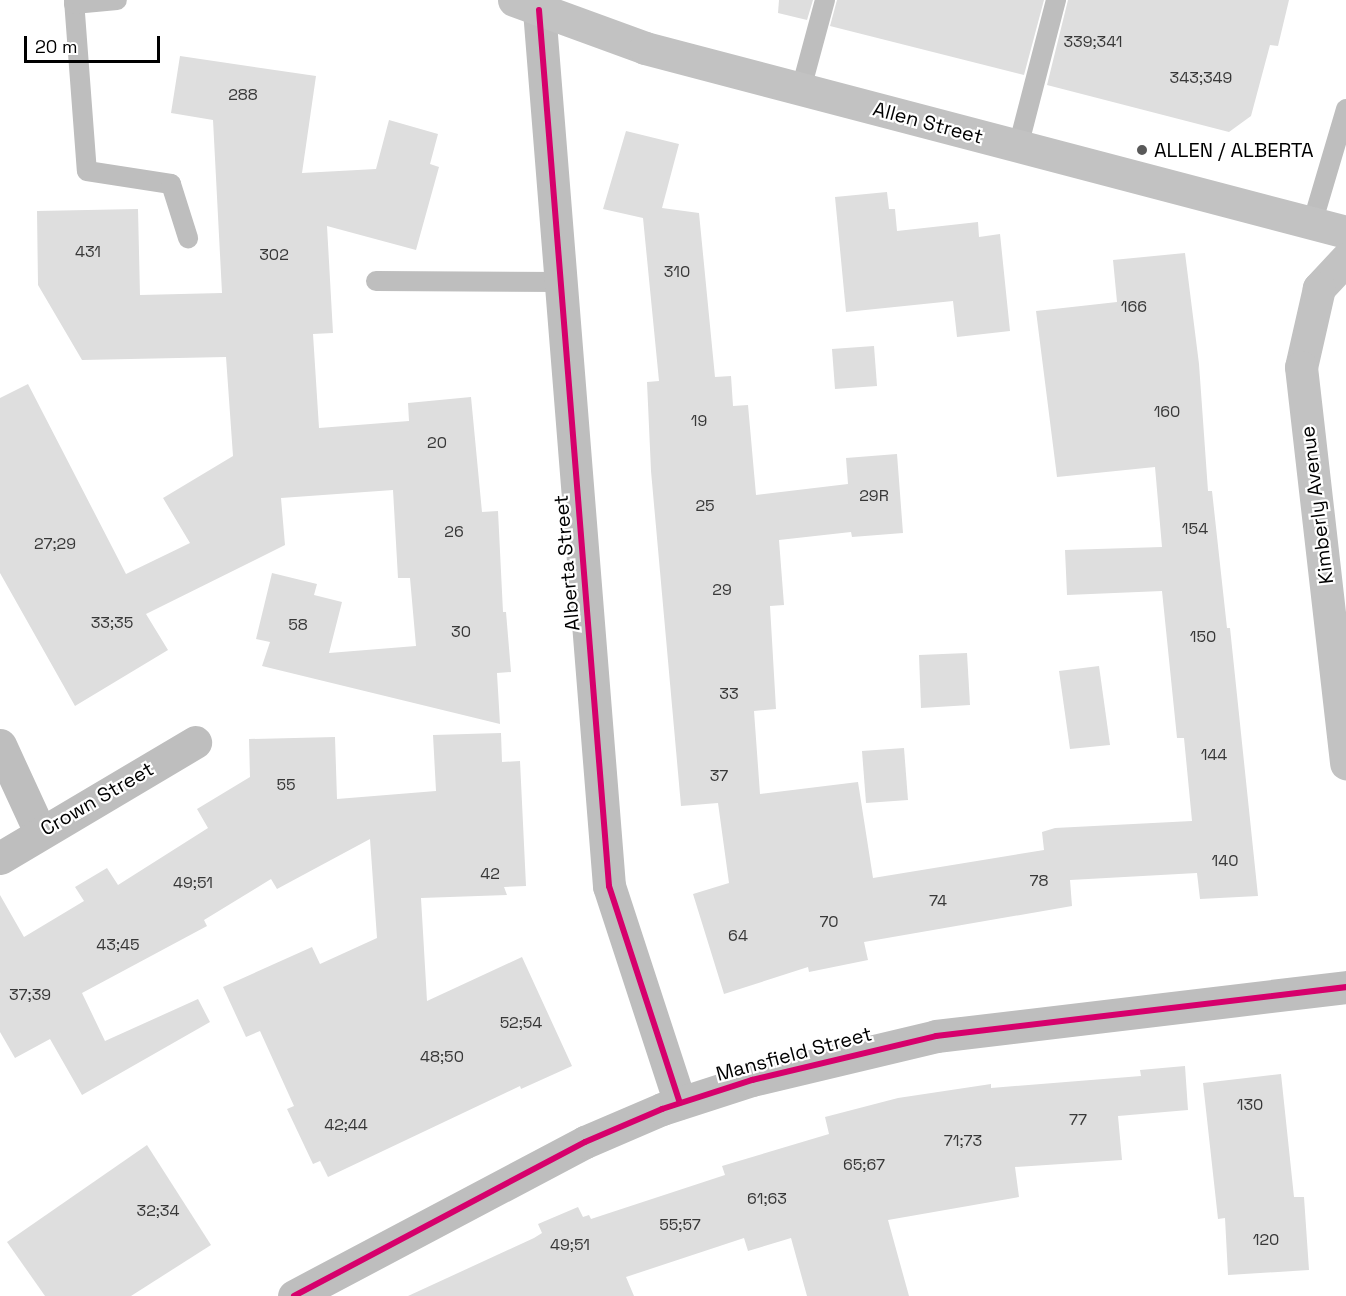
<!DOCTYPE html>
<style>
body{margin:0}
#map{position:relative;width:1346px;height:1296px;overflow:hidden;background:#fff;font-family:"Space Grotesk",sans-serif}
div>[style]{position:absolute}
.building>*{inset:0;background:#dedede}
.lane>*{height:20px;margin:-10px;padding:0 10px;transform-origin:10px;border-radius:10px;background:#bebebe}
.street>*{height:33px;margin:-16.5px;padding:0 16.5px;transform-origin:16.5px;border-radius:16.5px;background:#bebebe}
.secondary>*{height:33px;margin:-16.5px;padding:0 16.5px;transform-origin:16.5px;border-radius:16.5px;background:#c2c2c2}
.cycleway>*{height:6px;margin:-3px;padding:0 3px;transform-origin:3px;border-radius:3px;background:#d6006c}
.dots>*{width:16px;height:16px;translate:-50% -50%;box-sizing:border-box;border:3px solid #fff;border-radius:50%}
span{translate:-50% -50%;white-space:nowrap;text-align:center;line-height:1.15;-webkit-text-stroke:4.5px #fff;paint-order:stroke}
.number-label{font-size:16px;color:#383838}
.number-label span{-webkit-text-stroke-width:0}
.street-label{font-size:20px;color:#000}
.poi-label{font-size:20px;color:#000}
.left{translate:0 -50%;text-align:left}
.scale{position:absolute;left:24px;top:36px;width:136px;height:27px;box-sizing:border-box;border:3px solid #000;border-top:0;padding-left:8px;font-size:18px;line-height:21px;white-space:nowrap;color:#000;-webkit-text-stroke:4px #fff;paint-order:stroke}
</style>
<div id="map">
<div class="building">
<div style="clip-path:polygon(779px 0,813px 0,807px 20px,778px 13px)"></div>
<div style="clip-path:polygon(837px 0,1044px 0,1024px 75px,830px 26px)"></div>
<div style="clip-path:polygon(1068px 0,1289px 0,1278px 46px,1270px 45px,1251px 116px,1229px 132px,1047px 85px)"></div>
<div style="clip-path:polygon(180px 56px,316px 76px,302px 173px,376px 169px,389px 120px,438px 134px,430px 164px,439px 167px,416px 250px,327px 226px,333px 333px,313px 334px,319px 428px,409px 421px,408px 403px,471px 397px,482px 512px,498px 511px,503px 612px,506px 612px,511px 672px,497px 673px,500px 724px,262px 666px,270px 642px,256px 639px,272px 573px,317px 584px,314px 595px,342px 602px,329px 653px,416px 646px,410px 578px,398px 578px,393px 490px,281px 498px,285px 545px,146px 614px,168px 650px,75px 706px,0 573px,0 398px,28px 384px,126px 574px,190px 543px,163px 498px,233px 456px,226px 357px,82px 360px,38px 285px,37px 211px,138px 209px,140px 295px,222px 293px,213px 120px,171px 113px)"></div>
<div style="clip-path:polygon(626px 131px,679px 144px,662px 208px,699px 213px,715px 377px,731px 376px,733px 406px,748px 405px,756px 495px,848px 484px,846px 458px,897px 454px,903px 533px,852px 537px,851px 532px,779px 540px,784px 605px,770px 606px,776px 709px,754px 711px,760px 794px,858px 782px,873px 878px,1044px 850px,1042px 832px,1055px 828px,1192px 821px,1184px 738px,1177px 738px,1162px 591px,1067px 595px,1065px 550px,1162px 547px,1155px 467px,1057px 477px,1036px 311px,1117px 302px,1113px 260px,1185px 253px,1199px 364px,1208px 491px,1212px 491px,1227px 628px,1230px 628px,1258px 896px,1200px 899px,1197px 873px,1070px 880px,1072px 906px,864px 942px,868px 960px,809px 972px,808px 967px,724px 994px,693px 894px,729px 883px,718px 803px,681px 806px,651px 471px,647px 382px,659px 381px,643px 218px,603px 209px)"></div>
<div style="clip-path:polygon(887px 192px,889px 209px,895px 209px,897px 231px,978px 222px,979px 237px,1000px 234px,1010px 331px,957px 337px,953px 301px,846px 312px,835px 197px)"></div>
<div style="clip-path:polygon(874px 346px,877px 386px,835px 389px,832px 349px)"></div>
<div style="clip-path:polygon(967px 653px,970px 705px,921px 708px,919px 655px)"></div>
<div style="clip-path:polygon(1099px 666px,1110px 745px,1070px 749px,1059px 671px)"></div>
<div style="clip-path:polygon(501px 733px,502px 762px,520px 761px,526px 886px,504px 887px,507px 895px,421px 898px,427px 1001px,522px 957px,572px 1066px,521px 1089px,520px 1086px,328px 1177px,320px 1161px,313px 1164px,287px 1109px,294px 1106px,260px 1031px,246px 1037px,223px 987px,312px 947px,320px 964px,377px 938px,370px 839px,277px 889px,271px 879px,204px 920px,207px 926px,82px 993px,105px 1041px,198px 999px,210px 1022px,82px 1095px,50px 1039px,15px 1058px,0 1032px,0 895px,24px 937px,84px 901px,75px 887px,107px 868px,118px 885px,208px 828px,197px 809px,250px 777px,249px 739px,335px 737px,337px 799px,436px 791px,433px 735px)"></div>
<div style="clip-path:polygon(904px 748px,908px 800px,866px 803px,862px 751px)"></div>
<div style="clip-path:polygon(1185px 1066px,1188px 1110px,1118px 1116px,1122px 1160px,1015px 1167px,1019px 1197px,888px 1220px,909px 1296px,807px 1296px,791px 1238px,748px 1251px,744px 1238px,626px 1277px,634px 1296px,408px 1296px,534px 1238px,542px 1233px,538px 1224px,578px 1207px,583px 1217px,589px 1215px,591px 1219px,725px 1175px,722px 1166px,829px 1134px,825px 1117px,898px 1098px,991px 1084px,991px 1088px,1141px 1076px,1140px 1070px)"></div>
<div style="clip-path:polygon(1281px 1074px,1294px 1197px,1304px 1197px,1309px 1270px,1228px 1275px,1225px 1218px,1218px 1219px,1203px 1083px)"></div>
<div style="clip-path:polygon(147px 1145px,211px 1245px,131px 1296px,45px 1296px,7px 1242px)"></div>
</div>
<div class="lane">
<div style="left:74px;top:0;width:171px;rotate:85.7deg"></div>
<div style="left:87px;top:171px;width:85px;rotate:8.8deg"></div>
<div style="left:171px;top:184px;width:57px;rotate:72.5deg"></div>
<div style="left:74px;top:4px;width:43px;rotate:-5.3deg"></div>
<div style="left:801px;top:89px;width:92px;rotate:-74.9deg"></div>
<div style="left:1018px;top:147px;width:152px;rotate:-75.5deg"></div>
<div style="left:1312px;top:224px;width:120px;rotate:-73.5deg"></div>
<div style="left:376px;top:281px;width:185px;rotate:0.3deg"></div>
</div>
<div class="street">
<div style="left:539px;top:10px;width:879px;rotate:85.43deg"></div>
<div style="left:609px;top:886px;width:228px;rotate:71.9deg"></div>
<div style="left:0;top:745px;width:96px;rotate:65.3deg"></div>
<div style="left:0;top:858px;width:227px;rotate:-30.7deg"></div>
<div style="left:294px;top:1296px;width:329px;rotate:-27.9deg"></div>
<div style="left:585px;top:1142px;width:84px;rotate:-23.2deg"></div>
<div style="left:662px;top:1109px;width:95px;rotate:-17.9deg"></div>
<div style="left:752px;top:1080px;width:189px;rotate:-13.4deg"></div>
<div style="left:936px;top:1036px;width:413px;rotate:-6.8deg"></div>
</div>
<div class="secondary">
<div style="left:514px;top:0;width:140px;rotate:20.1deg"></div>
<div style="left:645px;top:48px;width:725px;rotate:14.71deg"></div>
<div style="left:1346px;top:259px;width:40px;rotate:133deg"></div>
<div style="left:1319px;top:288px;width:81px;rotate:102.8deg"></div>
<div style="left:1301px;top:367px;width:399px;rotate:83.5deg"></div>
</div>
<div class="cycleway">
<div style="left:539px;top:10px;width:879px;rotate:85.43deg"></div>
<div style="left:609px;top:886px;width:228px;rotate:71.9deg"></div>
<div style="left:294px;top:1296px;width:329px;rotate:-27.9deg"></div>
<div style="left:585px;top:1142px;width:84px;rotate:-23.2deg"></div>
<div style="left:662px;top:1109px;width:95px;rotate:-17.9deg"></div>
<div style="left:752px;top:1080px;width:189px;rotate:-13.4deg"></div>
<div style="left:936px;top:1036px;width:413px;rotate:-6.8deg"></div>
</div>
<div class="dots">
<div style="left:1142px;top:150px;background:#595959"></div>
</div>
<div class="number-label">
<span style="left:1093px;top:42px">339;341</span>
<span style="left:1201px;top:78px">343;349</span>
<span style="left:243px;top:95px">288</span>
<span style="left:88px;top:252px">431</span>
<span style="left:274px;top:255px">302</span>
<span style="left:677px;top:272px">310</span>
<span style="left:1134px;top:307px">166</span>
<span style="left:1167px;top:412px">160</span>
<span style="left:699px;top:421px">19</span>
<span style="left:437px;top:443px">20</span>
<span style="left:874px;top:496px">29R</span>
<span style="left:705px;top:506px">25</span>
<span style="left:1195px;top:529px">154</span>
<span style="left:454px;top:532px">26</span>
<span style="left:55px;top:544px">27;29</span>
<span style="left:722px;top:590px">29</span>
<span style="left:112px;top:623px">33;35</span>
<span style="left:298px;top:625px">58</span>
<span style="left:461px;top:632px">30</span>
<span style="left:1203px;top:637px">150</span>
<span style="left:729px;top:694px">33</span>
<span style="left:1214px;top:755px">144</span>
<span style="left:719px;top:776px">37</span>
<span style="left:286px;top:785px">55</span>
<span style="left:1225px;top:861px">140</span>
<span style="left:490px;top:874px">42</span>
<span style="left:1039px;top:881px">78</span>
<span style="left:193px;top:883px">49;51</span>
<span style="left:938px;top:901px">74</span>
<span style="left:829px;top:922px">70</span>
<span style="left:738px;top:936px">64</span>
<span style="left:118px;top:945px">43;45</span>
<span style="left:30px;top:995px">37;39</span>
<span style="left:521px;top:1023px">52;54</span>
<span style="left:442px;top:1057px">48;50</span>
<span style="left:1250px;top:1105px">130</span>
<span style="left:1078px;top:1120px">77</span>
<span style="left:346px;top:1125px">42;44</span>
<span style="left:963px;top:1141px">71;73</span>
<span style="left:864px;top:1165px">65;67</span>
<span style="left:767px;top:1199px">61;63</span>
<span style="left:158px;top:1211px">32;34</span>
<span style="left:680px;top:1225px">55;57</span>
<span style="left:1266px;top:1240px">120</span>
<span style="left:570px;top:1245px">49;51</span>
</div>
<div class="street-label">
<span style="left:928px;top:123px;rotate:15deg">Allen Street</span>
<span style="left:1317px;top:505px;rotate:-97deg">Kimberly Avenue</span>
<span style="left:567px;top:563px;rotate:-95deg">Alberta Street</span>
<span style="left:97px;top:799px;rotate:-30deg">Crown Street</span>
<span style="left:794px;top:1054px;rotate:-15deg">Mansfield Street</span>
</div>
<div class="poi-label">
<span class="left" style="left:1154px;top:150px">ALLEN / ALBERTA</span>
</div>
<div class="scale">20 m</div>
</div>
